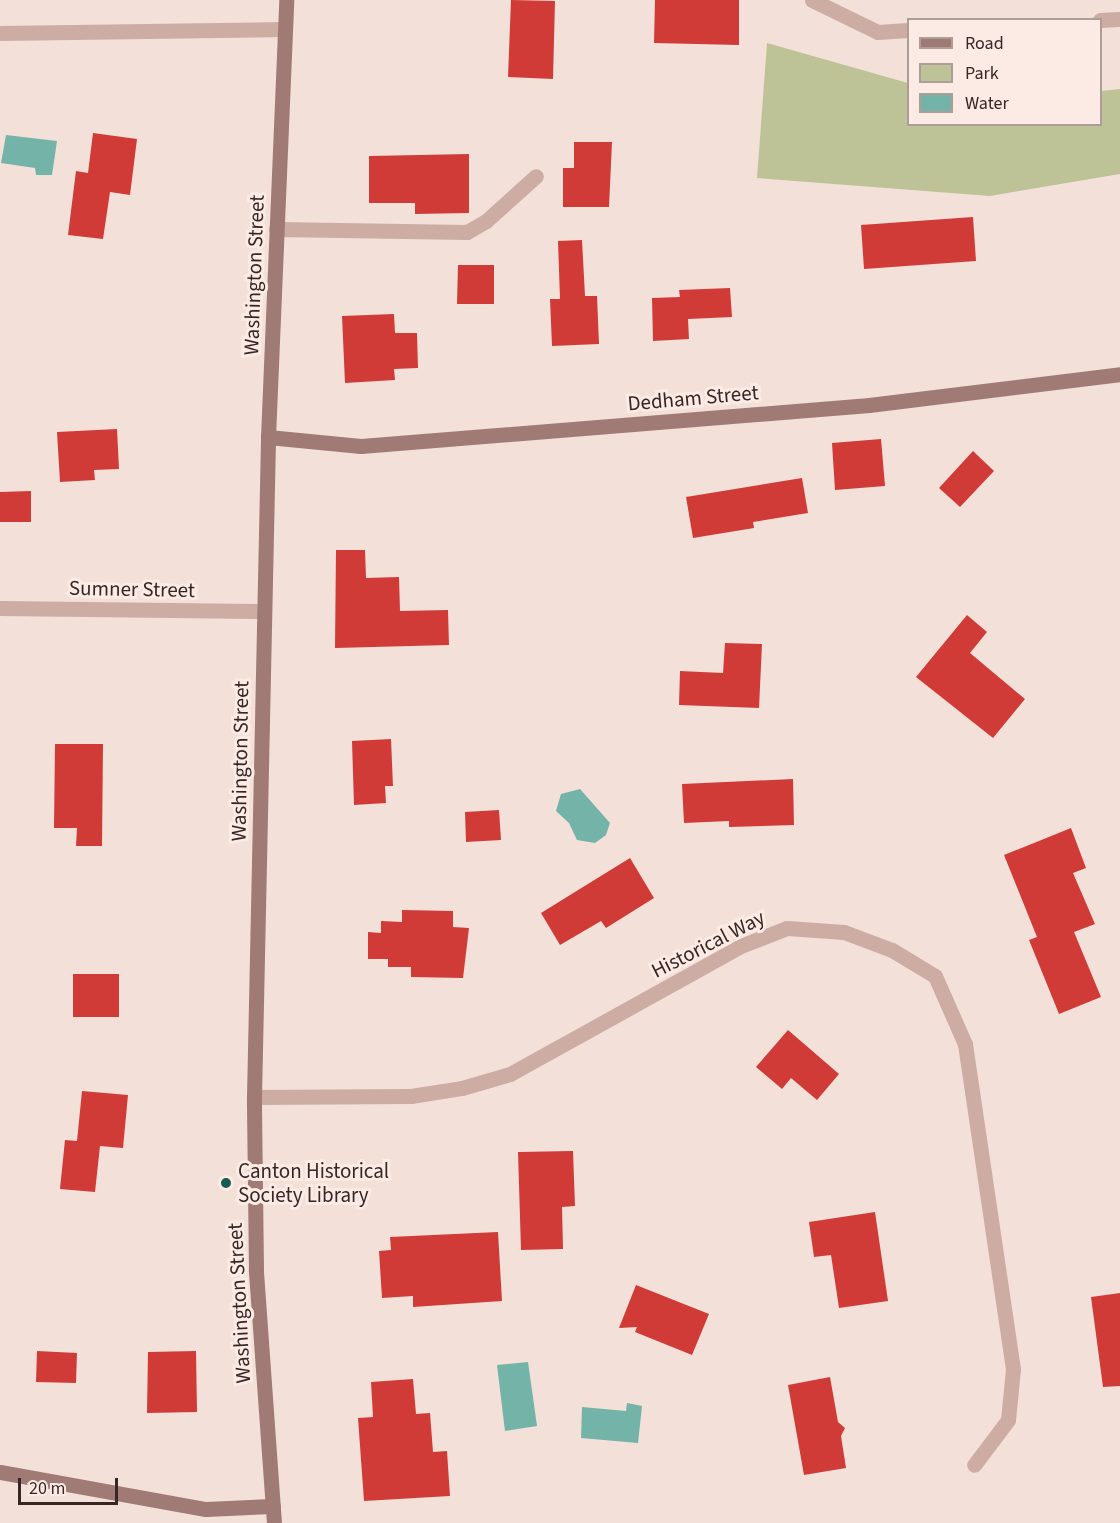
<!DOCTYPE html>
<style>
body{margin:0}
#map{position:relative;width:1120px;height:1523px;overflow:hidden;background:#f3e0d8;font-family:"Source Sans 3",sans-serif}
div>[style]{position:absolute}
.green>*{inset:0;background:#bec397}
.water>*{inset:0;background:#74b3a7}
.building>*{inset:0;background:#d03b38}
.service>*{height:15px;margin:-7.5px;padding:0 7.5px;transform-origin:7.5px;border-radius:7.5px;background:#ccaca3}
.minor>*{height:15px;margin:-7.5px;padding:0 7.5px;transform-origin:7.5px;border-radius:7.5px;background:#ccaca3}
.secondary>*{height:15px;margin:-7.5px;padding:0 7.5px;transform-origin:7.5px;border-radius:7.5px;background:#a07a74}
.dots>*{width:16px;height:16px;translate:-50% -50%;box-sizing:border-box;border:3px solid #fbebe4;border-radius:50%}
span{translate:-50% -50%;white-space:nowrap;text-align:center;line-height:1.15;-webkit-text-stroke:6px #fbebe4;paint-order:stroke}
.street-label{font-size:21px;color:#362726}
.poi-label{font-size:21px;color:#362726}
.left{translate:0 -50%;text-align:left}
.legend{position:absolute;left:907px;top:18px;width:195px;height:108px;box-sizing:border-box;background:#fbebe4;border:2px solid #ac9d98;margin:0;padding:8px 10px;list-style:none;font-size:18px;color:#362726}
.legend li{display:flex;align-items:center;gap:12px;height:30px}
.legend b{width:30px;border:2px solid #ac9d98}
.scale{position:absolute;left:18px;top:1478px;width:100px;height:27px;box-sizing:border-box;border:3px solid #362726;border-top:0;padding-left:8px;font-size:18px;line-height:21px;white-space:nowrap;color:#362726;-webkit-text-stroke:4px #fbebe4;paint-order:stroke}
</style>
<div id="map">
<div class="green">
<div style="clip-path:polygon(767px 43px,908px 83px,908px 124px,1100px 124px,1101px 91px,1120px 89px,1120px 174px,990px 196px,757px 178px)"></div>
</div>
<div class="water">
<div style="clip-path:polygon(6px 135px,57px 141px,52px 175px,36px 175px,35px 168px,1px 163px)"></div>
<div style="clip-path:polygon(580px 789px,610px 823px,606px 835px,595px 843px,577px 840px,569px 823px,556px 811px,561px 794px)"></div>
<div style="clip-path:polygon(528px 1362px,537px 1426px,505px 1431px,497px 1365px)"></div>
<div style="clip-path:polygon(627px 1403px,642px 1406px,638px 1443px,581px 1438px,582px 1407px,626px 1411px)"></div>
</div>
<div class="building">
<div style="clip-path:polygon(511px 0,555px 1px,553px 79px,508px 77px)"></div>
<div style="clip-path:polygon(655px 0,739px 0,739px 45px,654px 43px)"></div>
<div style="clip-path:polygon(93px 133px,137px 139px,130px 195px,110px 192px,103px 239px,68px 235px,76px 171px,88px 173px)"></div>
<div style="clip-path:polygon(574px 142px,612px 142px,609px 207px,563px 207px,563px 168px,574px 168px)"></div>
<div style="clip-path:polygon(469px 154px,469px 213px,415px 214px,415px 203px,369px 203px,369px 156px)"></div>
<div style="clip-path:polygon(973px 217px,976px 261px,864px 269px,861px 225px)"></div>
<div style="clip-path:polygon(582px 240px,585px 296px,597px 296px,599px 344px,552px 346px,550px 299px,560px 299px,558px 241px)"></div>
<div style="clip-path:polygon(458px 265px,494px 265px,494px 304px,457px 304px)"></div>
<div style="clip-path:polygon(730px 288px,732px 317px,688px 319px,689px 339px,653px 341px,652px 298px,680px 297px,679px 290px)"></div>
<div style="clip-path:polygon(394px 314px,395px 333px,417px 333px,418px 368px,394px 369px,395px 380px,345px 383px,342px 316px)"></div>
<div style="clip-path:polygon(117px 429px,119px 469px,94px 470px,95px 480px,60px 482px,57px 432px)"></div>
<div style="clip-path:polygon(881px 439px,885px 486px,835px 490px,832px 443px)"></div>
<div style="clip-path:polygon(973px 451px,994px 471px,960px 507px,939px 488px)"></div>
<div style="clip-path:polygon(802px 478px,808px 513px,753px 522px,754px 528px,693px 538px,686px 497px)"></div>
<div style="clip-path:polygon(31px 491px,31px 522px,0 522px,0 492px)"></div>
<div style="clip-path:polygon(336px 550px,365px 550px,366px 578px,399px 577px,400px 611px,448px 610px,449px 645px,335px 648px)"></div>
<div style="clip-path:polygon(967px 615px,987px 632px,970px 653px,1025px 699px,993px 738px,916px 677px)"></div>
<div style="clip-path:polygon(725px 643px,762px 644px,759px 708px,679px 705px,680px 671px,723px 673px)"></div>
<div style="clip-path:polygon(391px 739px,393px 786px,385px 786px,386px 803px,354px 805px,352px 741px)"></div>
<div style="clip-path:polygon(55px 744px,103px 744px,102px 846px,76px 846px,77px 828px,54px 828px)"></div>
<div style="clip-path:polygon(793px 779px,794px 825px,729px 827px,729px 821px,684px 823px,682px 784px)"></div>
<div style="clip-path:polygon(499px 810px,501px 840px,466px 842px,465px 812px)"></div>
<div style="clip-path:polygon(1071px 828px,1086px 868px,1073px 873px,1095px 924px,1074px 932px,1101px 997px,1059px 1014px,1029px 940px,1037px 937px,1004px 855px)"></div>
<div style="clip-path:polygon(630px 858px,654px 898px,606px 928px,601px 921px,560px 945px,541px 913px)"></div>
<div style="clip-path:polygon(402px 910px,453px 911px,453px 927px,469px 928px,463px 978px,411px 977px,411px 967px,388px 967px,388px 959px,368px 959px,368px 932px,381px 933px,381px 921px,402px 922px)"></div>
<div style="clip-path:polygon(73px 974px,119px 974px,119px 1017px,73px 1017px)"></div>
<div style="clip-path:polygon(788px 1030px,839px 1074px,817px 1100px,791px 1078px,782px 1089px,756px 1067px)"></div>
<div style="clip-path:polygon(82px 1091px,128px 1095px,123px 1148px,100px 1146px,95px 1192px,60px 1189px,65px 1140px,77px 1141px)"></div>
<div style="clip-path:polygon(573px 1151px,575px 1206px,562px 1207px,563px 1249px,521px 1250px,518px 1152px)"></div>
<div style="clip-path:polygon(875px 1212px,888px 1301px,839px 1308px,831px 1255px,814px 1257px,809px 1222px)"></div>
<div style="clip-path:polygon(498px 1232px,502px 1301px,413px 1307px,413px 1296px,382px 1298px,379px 1251px,391px 1250px,390px 1237px)"></div>
<div style="clip-path:polygon(636px 1285px,709px 1314px,692px 1355px,635px 1332px,637px 1327px,619px 1328px)"></div>
<div style="clip-path:polygon(1120px 1293px,1120px 1386px,1103px 1387px,1091px 1297px)"></div>
<div style="clip-path:polygon(37px 1351px,77px 1353px,76px 1383px,36px 1382px)"></div>
<div style="clip-path:polygon(196px 1351px,197px 1412px,147px 1413px,148px 1352px)"></div>
<div style="clip-path:polygon(830px 1377px,838px 1422px,845px 1428px,841px 1436px,846px 1468px,804px 1475px,788px 1385px)"></div>
<div style="clip-path:polygon(413px 1379px,416px 1414px,430px 1413px,433px 1452px,447px 1451px,450px 1496px,364px 1501px,358px 1418px,373px 1417px,371px 1382px)"></div>
</div>
<div class="service">
<div style="left:812px;top:0;width:73px;rotate:25.9deg"></div>
<div style="left:878px;top:32px;width:30px;rotate:-4deg"></div>
<div style="left:1100px;top:20px;width:20px;rotate:-3deg"></div>
<div style="left:276px;top:229px;width:191px;rotate:0.9deg"></div>
<div style="left:467px;top:232px;width:22px;rotate:-30deg"></div>
<div style="left:486px;top:221px;width:67px;rotate:-42deg"></div>
</div>
<div class="minor">
<div style="left:0;top:33px;width:284px;rotate:-0.8deg"></div>
<div style="left:0;top:608px;width:264px;rotate:0.7deg"></div>
<div style="left:254px;top:1097px;width:157px;rotate:-0.4deg"></div>
<div style="left:411px;top:1096px;width:52px;rotate:-8.9deg"></div>
<div style="left:462px;top:1088px;width:50px;rotate:-16.3deg"></div>
<div style="left:510px;top:1074px;width:266px;rotate:-29deg"></div>
<div style="left:743px;top:945px;width:47px;rotate:-21.1deg"></div>
<div style="left:787px;top:928px;width:57px;rotate:4deg"></div>
<div style="left:844px;top:932px;width:51px;rotate:20.6deg"></div>
<div style="left:892px;top:950px;width:50px;rotate:31.2deg"></div>
<div style="left:935px;top:976px;width:74px;rotate:66.2deg"></div>
<div style="left:965px;top:1044px;width:329px;rotate:81.6deg"></div>
<div style="left:1013px;top:1369px;width:51px;rotate:95.6deg"></div>
<div style="left:1008px;top:1420px;width:56px;rotate:127.1deg"></div>
</div>
<div class="secondary">
<div style="left:268px;top:437px;width:93px;rotate:5.5deg"></div>
<div style="left:361px;top:446px;width:510px;rotate:-4.61deg"></div>
<div style="left:869px;top:405px;width:253px;rotate:-7deg"></div>
<div style="left:0;top:1472px;width:209px;rotate:10.2deg"></div>
<div style="left:206px;top:1509px;width:67px;rotate:-2.6deg"></div>
<div style="left:274px;top:1523px;width:254px;rotate:-94.1deg"></div>
<div style="left:256px;top:1270px;width:173px;rotate:-90.7deg"></div>
<div style="left:254px;top:1097px;width:660px;rotate:-88.78deg"></div>
<div style="left:268px;top:437px;width:437px;rotate:-87.6deg"></div>
</div>
<div class="dots">
<div style="left:226px;top:1183px;background:#185b50"></div>
</div>
<div class="street-label">
<span style="left:254px;top:275px;rotate:-88deg">Washington Street</span>
<span style="left:693px;top:398px;rotate:-5deg">Dedham Street</span>
<span style="left:132px;top:589px;rotate:1deg">Sumner Street</span>
<span style="left:240px;top:761px;rotate:-89deg">Washington Street</span>
<span style="left:708px;top:944px;rotate:-27deg">Historical Way</span>
<span style="left:239px;top:1303px;rotate:-93deg">Washington Street</span>
</div>
<div class="poi-label">
<span class="left" style="left:238px;top:1183px">Canton Historical<br>Society Library</span>
</div>
<ul class="legend">
<li><b style="height:8px;background:#a07a74"></b>Road</li>
<li><b style="height:16px;background:#bec397"></b>Park</li>
<li><b style="height:16px;background:#74b3a7"></b>Water</li>
</ul>
<div class="scale">20 m</div>
</div>
